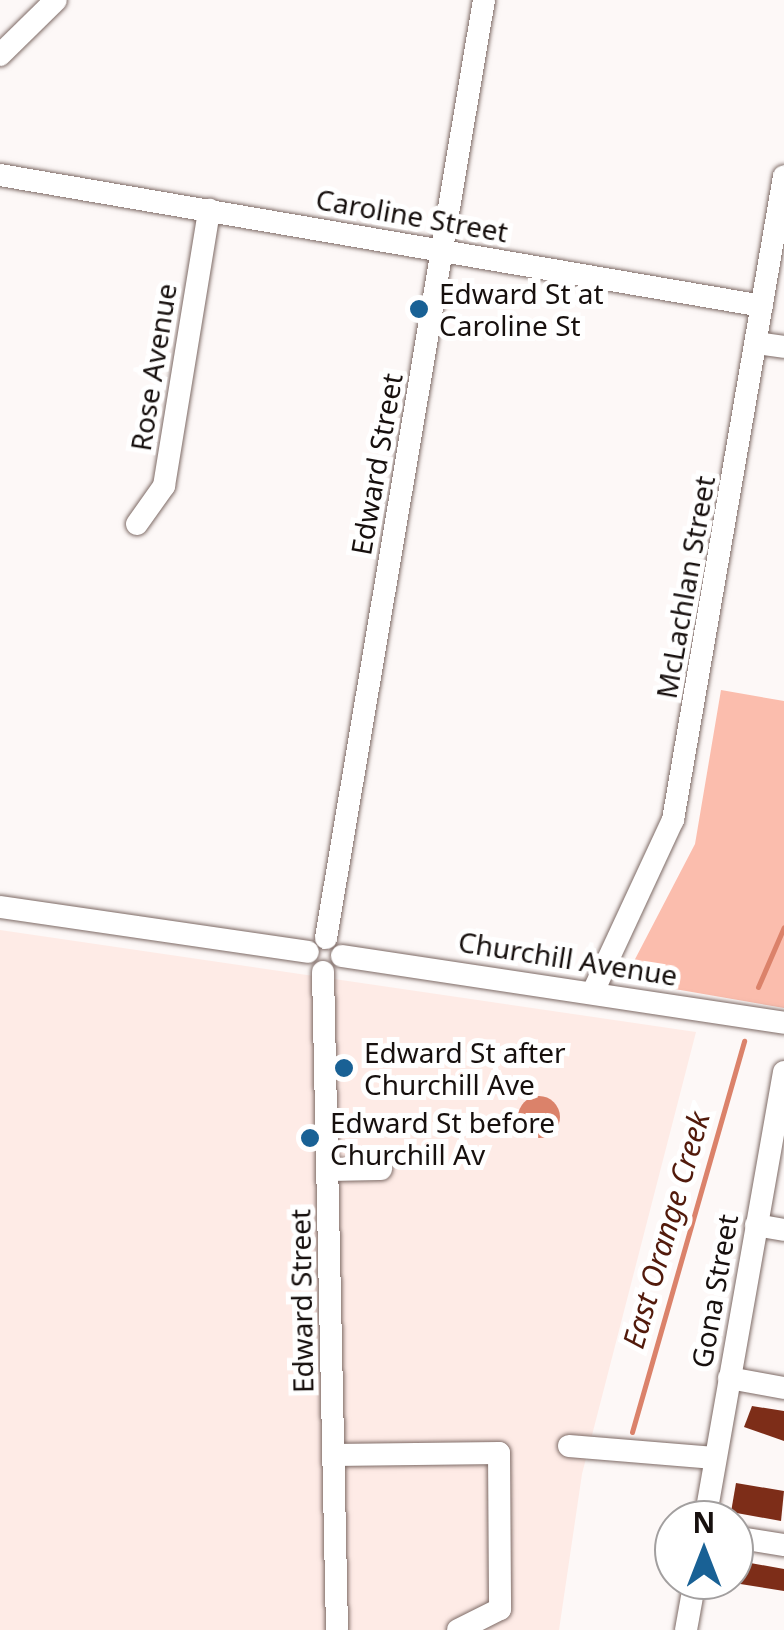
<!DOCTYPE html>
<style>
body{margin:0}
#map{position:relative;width:784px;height:1630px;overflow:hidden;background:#fdf8f7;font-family:"Noto Sans",sans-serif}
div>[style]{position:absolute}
.built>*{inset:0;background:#feebe6}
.green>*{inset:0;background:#fbbdad}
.water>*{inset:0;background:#db826a}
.round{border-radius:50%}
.stream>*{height:5px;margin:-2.5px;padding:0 2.5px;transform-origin:2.5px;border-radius:2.5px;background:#db826a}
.building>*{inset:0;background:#7d2d18}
.roads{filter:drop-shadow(0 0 2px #7d6a65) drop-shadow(0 0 2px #7d6a65)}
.minor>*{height:22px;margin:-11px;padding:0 11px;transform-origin:11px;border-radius:11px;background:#fff}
.dots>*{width:28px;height:28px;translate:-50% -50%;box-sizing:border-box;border:5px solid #fff;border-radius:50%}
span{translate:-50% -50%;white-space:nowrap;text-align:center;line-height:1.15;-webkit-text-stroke:10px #fff;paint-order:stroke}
.street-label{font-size:28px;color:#17100e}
.poi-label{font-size:28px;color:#17100e}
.left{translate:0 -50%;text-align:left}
.water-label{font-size:30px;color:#521a0b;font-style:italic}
.north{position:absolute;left:654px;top:1500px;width:100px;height:100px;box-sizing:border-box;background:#fff;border:2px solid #a29f9f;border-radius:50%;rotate:0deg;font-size:28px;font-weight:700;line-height:40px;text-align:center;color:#17100e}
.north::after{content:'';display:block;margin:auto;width:35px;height:45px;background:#196195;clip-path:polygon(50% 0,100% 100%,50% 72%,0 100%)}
</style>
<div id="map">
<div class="built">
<div style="clip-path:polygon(0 930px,696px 1032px,582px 1474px,559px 1630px,0 1630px)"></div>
</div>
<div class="green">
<div style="clip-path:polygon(721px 690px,784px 701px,784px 1008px,640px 983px,632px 965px,695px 844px)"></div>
</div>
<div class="water">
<div class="round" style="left:518px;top:1096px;width:42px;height:42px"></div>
</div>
<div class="stream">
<div style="left:758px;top:987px;width:65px;rotate:-66.6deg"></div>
<div style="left:632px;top:1432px;width:407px;rotate:-74deg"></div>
</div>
<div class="building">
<div style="clip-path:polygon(752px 1406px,784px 1411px,784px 1441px,744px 1427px)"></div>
<div style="clip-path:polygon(736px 1483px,784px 1491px,781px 1521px,731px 1512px)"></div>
<div style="clip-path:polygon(734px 1560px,784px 1569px,784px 1591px,734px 1583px)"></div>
</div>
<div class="roads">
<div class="minor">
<div style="left:0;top:55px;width:78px;rotate:-44.5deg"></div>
<div style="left:0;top:175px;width:773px;rotate:9.75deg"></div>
<div style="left:756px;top:343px;width:28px;rotate:8deg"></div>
<div style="left:137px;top:524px;width:47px;rotate:-54.6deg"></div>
<div style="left:164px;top:486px;width:280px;rotate:-80.7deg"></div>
<div style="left:0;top:907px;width:311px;rotate:8.3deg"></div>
<div style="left:326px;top:938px;width:951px;rotate:-80.44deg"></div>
<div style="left:342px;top:956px;width:447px;rotate:8.6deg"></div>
<div style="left:323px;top:972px;width:658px;rotate:88.78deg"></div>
<div style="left:593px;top:992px;width:190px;rotate:-65.1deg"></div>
<div style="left:673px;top:820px;width:653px;rotate:-80.22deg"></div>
<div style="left:328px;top:1170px;width:53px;rotate:-1.1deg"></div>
<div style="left:756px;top:1225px;width:28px;rotate:10deg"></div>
<div style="left:729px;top:1378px;width:56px;rotate:10.3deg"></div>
<div style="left:569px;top:1446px;width:146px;rotate:4.7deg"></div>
<div style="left:334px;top:1455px;width:165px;rotate:-0.7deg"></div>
<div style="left:499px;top:1453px;width:156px;rotate:89.6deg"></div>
<div style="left:500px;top:1609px;width:47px;rotate:153.4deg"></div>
<div style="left:705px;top:1520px;width:455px;rotate:-80deg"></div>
<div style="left:734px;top:1537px;width:51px;rotate:9.1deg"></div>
<div style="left:686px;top:1630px;width:51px;rotate:-79.8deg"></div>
</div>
</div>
<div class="dots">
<div style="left:419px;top:309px;background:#196195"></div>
<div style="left:344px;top:1068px;background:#196195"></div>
<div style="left:310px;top:1138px;background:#196195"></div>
</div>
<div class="street-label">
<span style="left:412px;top:215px;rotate:10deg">Caroline Street</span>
<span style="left:153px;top:367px;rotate:-81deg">Rose Avenue</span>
<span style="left:376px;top:464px;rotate:-80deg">Edward Street</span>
<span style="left:685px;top:587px;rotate:-80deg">McLachlan Street</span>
<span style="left:568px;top:958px;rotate:9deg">Churchill Avenue</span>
<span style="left:714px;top:1291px;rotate:-80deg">Gona Street</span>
<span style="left:301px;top:1301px;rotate:-91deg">Edward Street</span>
</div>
<div class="poi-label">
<span class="left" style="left:439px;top:309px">Edward St at<br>Caroline St</span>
<span class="left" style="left:364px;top:1068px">Edward St after<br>Churchill Ave</span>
<span class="left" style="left:330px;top:1138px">Edward St before<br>Churchill Av</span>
</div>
<div class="water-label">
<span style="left:666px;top:1230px;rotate:-74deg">East Orange Creek</span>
</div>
<div class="north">N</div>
</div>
